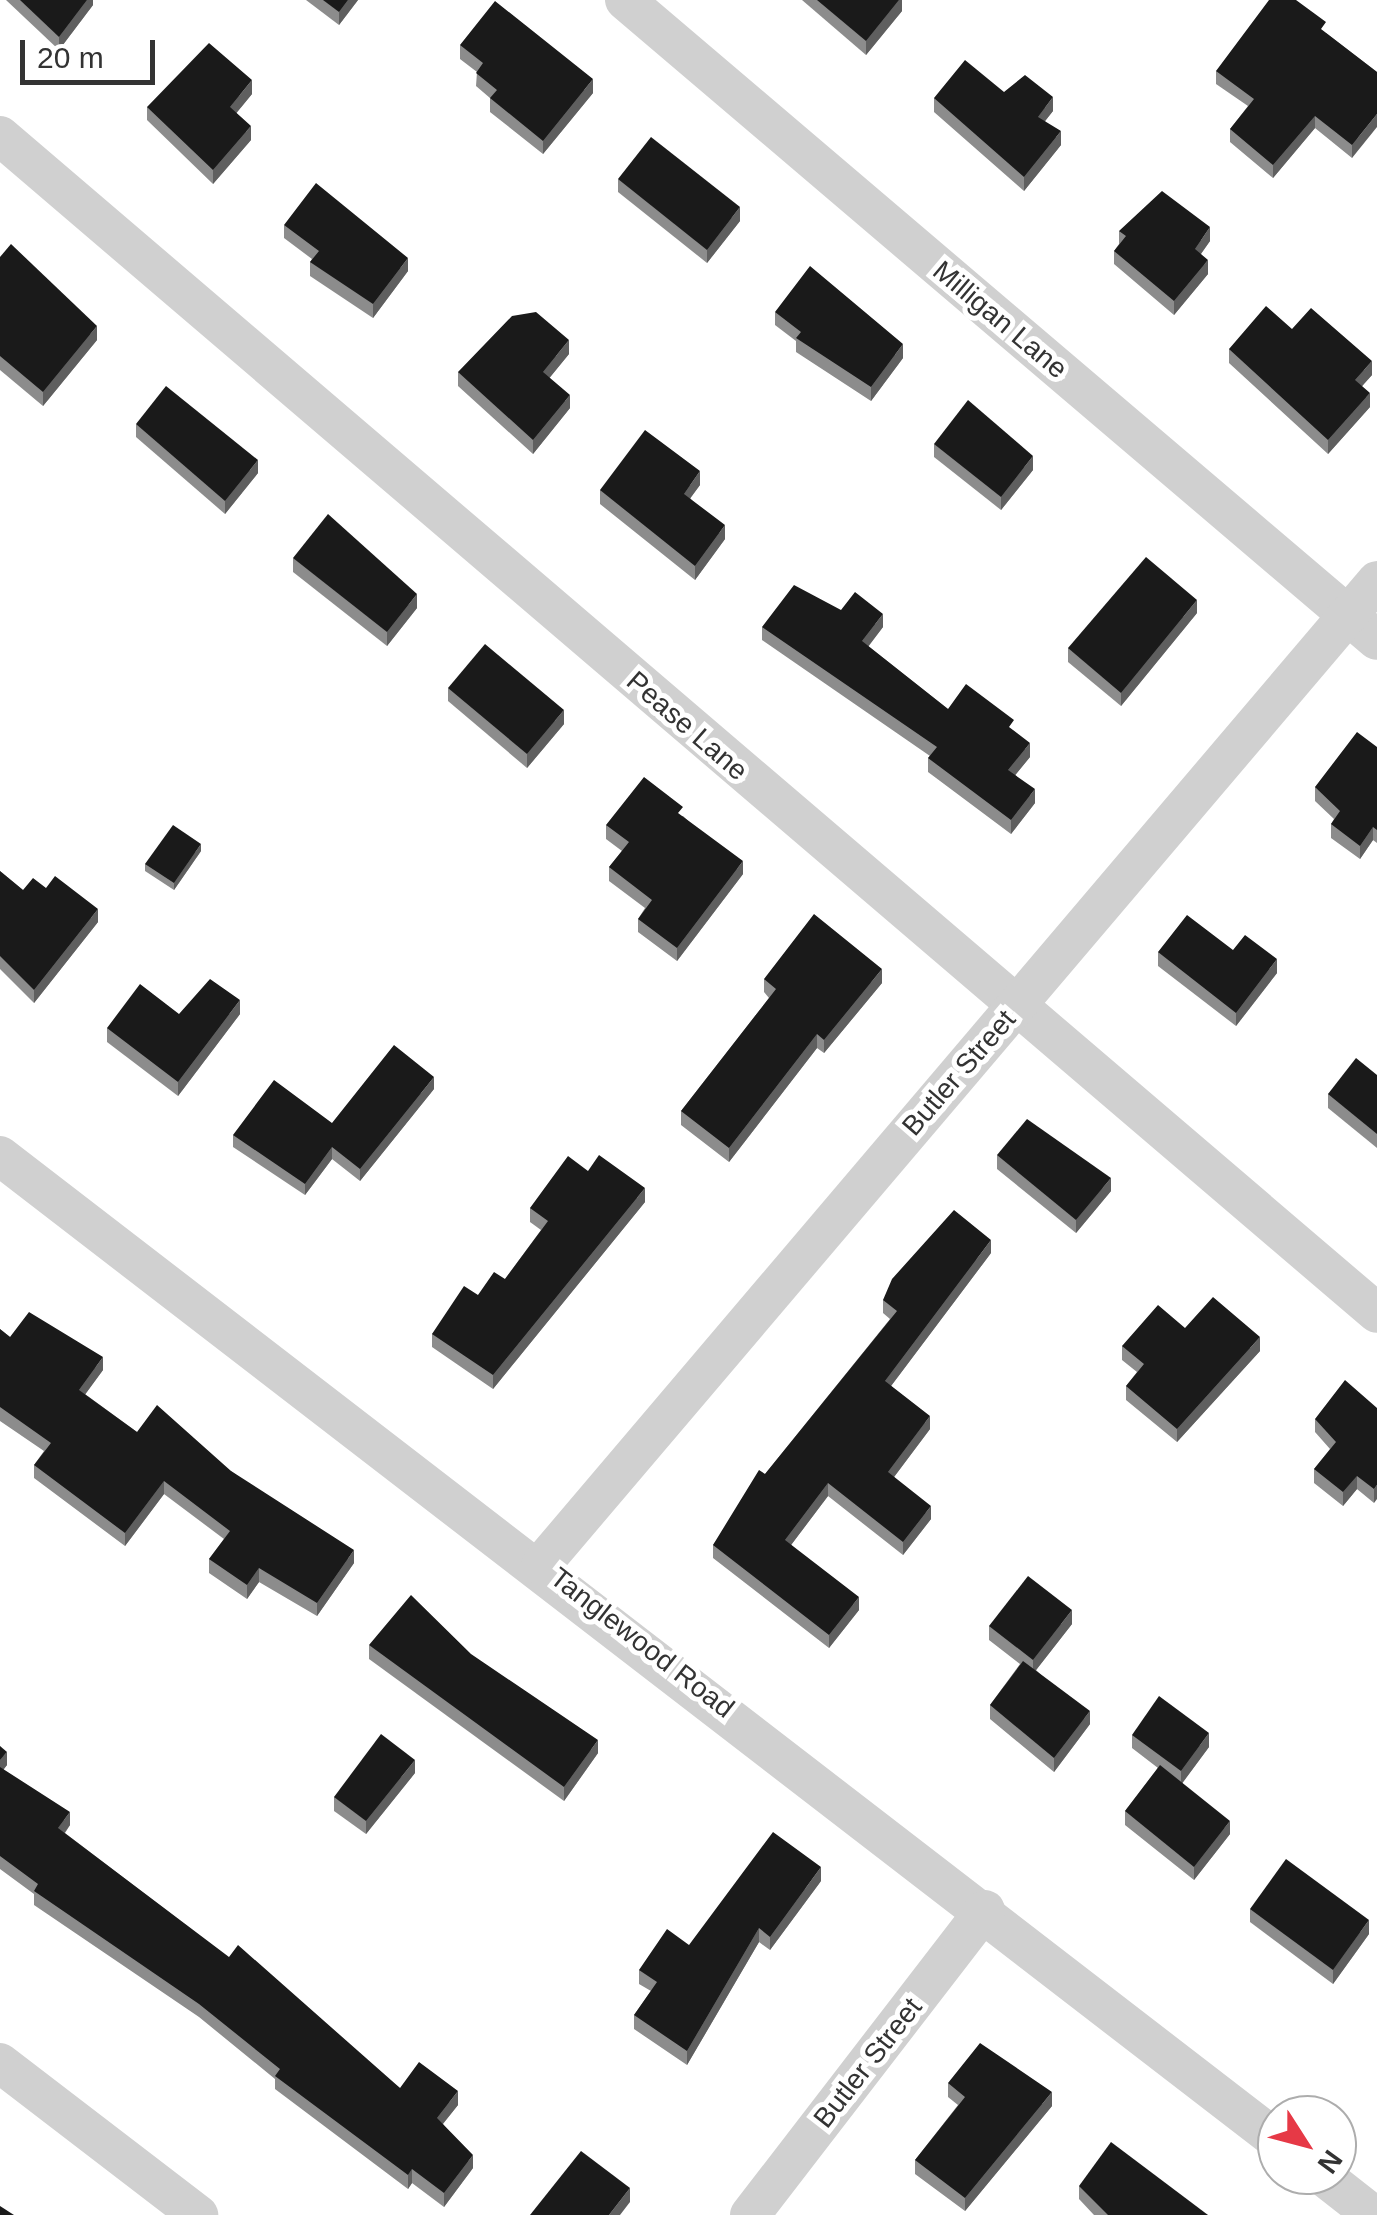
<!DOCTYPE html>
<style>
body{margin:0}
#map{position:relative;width:1377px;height:2215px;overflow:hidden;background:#fff;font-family:Helvetica,sans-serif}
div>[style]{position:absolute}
.street>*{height:40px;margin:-20px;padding:0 20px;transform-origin:20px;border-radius:20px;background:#d0d0d0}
.wall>*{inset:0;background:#8c8c8c}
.shaded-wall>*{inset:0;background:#5f5f5f}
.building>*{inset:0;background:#1a1a1a}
span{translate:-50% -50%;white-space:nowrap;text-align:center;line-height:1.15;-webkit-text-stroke:10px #fff;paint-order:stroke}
.street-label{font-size:28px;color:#333}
.north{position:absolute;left:1257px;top:2095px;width:100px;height:100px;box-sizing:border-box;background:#fff;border:2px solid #adadad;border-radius:50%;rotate:126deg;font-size:28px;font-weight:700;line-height:40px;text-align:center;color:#333}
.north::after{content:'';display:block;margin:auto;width:35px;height:45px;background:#e63946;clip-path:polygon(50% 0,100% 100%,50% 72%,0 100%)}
.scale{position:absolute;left:20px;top:40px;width:135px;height:45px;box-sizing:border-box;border:5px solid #333;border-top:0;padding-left:12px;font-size:30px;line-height:35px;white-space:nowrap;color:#333;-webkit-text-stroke:8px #fff;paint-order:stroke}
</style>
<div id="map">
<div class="street">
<div style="left:625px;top:0;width:987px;rotate:40.4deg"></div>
<div style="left:0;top:136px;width:1811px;rotate:40.52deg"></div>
<div style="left:0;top:1156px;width:1612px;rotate:37.62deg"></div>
<div style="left:541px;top:1565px;width:1291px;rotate:-49.65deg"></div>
<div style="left:0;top:2063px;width:250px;rotate:37.5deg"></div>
<div style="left:1322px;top:2175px;width:65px;rotate:38.1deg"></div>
<div style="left:750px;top:2215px;width:385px;rotate:-52.4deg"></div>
</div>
<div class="wall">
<div style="clip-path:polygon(6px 0,93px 0,93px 5px,59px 50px)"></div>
<div style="clip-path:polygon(306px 0,358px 0,339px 25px)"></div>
<div style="clip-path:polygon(802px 0,902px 0,902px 11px,866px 55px)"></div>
<div style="clip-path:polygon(1326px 33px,1377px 72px,1352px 158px,1315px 128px,1273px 178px,1230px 142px,1230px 129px,1248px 106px,1216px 84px,1216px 71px)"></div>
<div style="clip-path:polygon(460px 45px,593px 93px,543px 154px,490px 112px,490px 98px,476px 86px,477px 72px,460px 59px)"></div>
<div style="clip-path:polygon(1004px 92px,1053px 111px,1045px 121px,1061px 145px,1024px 191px,934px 112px,934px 98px)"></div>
<div style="clip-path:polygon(252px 94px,236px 113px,251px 140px,213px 184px,147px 120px,147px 107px)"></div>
<div style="clip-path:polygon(618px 179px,740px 221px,707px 263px,618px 192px)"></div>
<div style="clip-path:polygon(284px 225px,408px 271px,373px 318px,310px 276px,310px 262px,312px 259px,284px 238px)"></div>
<div style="clip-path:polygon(1119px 231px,1210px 241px,1201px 254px,1208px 274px,1174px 315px,1114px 264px,1114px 251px,1119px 244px)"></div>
<div style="clip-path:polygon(0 257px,97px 340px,43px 406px,0 370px)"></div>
<div style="clip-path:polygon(775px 312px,903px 358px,871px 401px,796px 352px,796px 341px,775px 325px)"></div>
<div style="clip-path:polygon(1292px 329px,1372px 375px,1362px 386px,1370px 407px,1328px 454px,1229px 363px,1229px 349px)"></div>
<div style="clip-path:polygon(569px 354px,549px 378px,570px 408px,533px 454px,458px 386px,458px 372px)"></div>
<div style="clip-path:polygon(136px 424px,258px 473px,225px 514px,136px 437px)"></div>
<div style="clip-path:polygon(934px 444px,1033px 470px,1001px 510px,934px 457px)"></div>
<div style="clip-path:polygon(700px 485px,690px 498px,725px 539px,695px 580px,600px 504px,600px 490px)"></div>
<div style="clip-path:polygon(293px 558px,417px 608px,387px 646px,293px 572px)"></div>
<div style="clip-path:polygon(841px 610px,883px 627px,868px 646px,948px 709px,1014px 731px,1030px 757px,1015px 775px,1035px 803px,1011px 834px,928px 772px,928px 758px,930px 756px,762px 640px,762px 627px)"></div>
<div style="clip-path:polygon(1197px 613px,1121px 706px,1068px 662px,1068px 648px)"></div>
<div style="clip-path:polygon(448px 688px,564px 724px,527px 768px,448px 701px)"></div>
<div style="clip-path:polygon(1377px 747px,1377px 843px,1373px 840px,1360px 859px,1331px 838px,1331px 824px,1334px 819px,1315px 801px,1315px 787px)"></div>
<div style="clip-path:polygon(683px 816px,743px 874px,677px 961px,638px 932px,638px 919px,645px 908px,609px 881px,609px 867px,622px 851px,606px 839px,606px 825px)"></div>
<div style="clip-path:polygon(201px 851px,174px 890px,145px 871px,145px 864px)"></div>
<div style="clip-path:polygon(0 871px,23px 890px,46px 888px,98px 922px,34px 1003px,0 969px)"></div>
<div style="clip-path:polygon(1233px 950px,1277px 973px,1236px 1026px,1158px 966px,1158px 952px)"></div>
<div style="clip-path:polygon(764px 979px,882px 983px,824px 1053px,817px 1048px,729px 1162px,681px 1125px,681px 1111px,769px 998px,764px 992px)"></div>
<div style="clip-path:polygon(179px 1014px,240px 1014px,178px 1096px,107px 1042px,107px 1028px)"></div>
<div style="clip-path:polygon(1377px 1075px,1377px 1148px,1328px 1108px,1328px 1094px)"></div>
<div style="clip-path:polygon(434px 1089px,360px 1181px,332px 1159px,305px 1195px,233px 1147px,233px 1135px,332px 1123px)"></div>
<div style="clip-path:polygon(997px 1155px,1111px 1191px,1076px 1233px,997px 1169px)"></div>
<div style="clip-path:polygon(588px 1171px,645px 1202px,493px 1389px,432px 1347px,432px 1334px,478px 1295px,505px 1279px,541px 1230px,530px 1222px,530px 1208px)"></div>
<div style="clip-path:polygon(991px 1253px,891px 1386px,930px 1429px,894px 1477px,931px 1519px,903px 1555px,828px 1496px,791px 1545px,859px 1610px,829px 1648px,713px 1558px,713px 1545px,765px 1474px,890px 1319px,883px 1313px,883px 1300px)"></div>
<div style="clip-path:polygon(1185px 1328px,1260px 1351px,1177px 1442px,1126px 1400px,1126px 1386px,1137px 1372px,1122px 1360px,1122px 1346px)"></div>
<div style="clip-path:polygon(0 1329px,10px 1337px,103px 1370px,85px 1394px,137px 1432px,231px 1471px,354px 1563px,317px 1616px,259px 1582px,247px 1599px,209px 1573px,209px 1559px,224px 1539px,164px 1494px,125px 1546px,34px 1478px,34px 1465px,44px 1451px,0 1421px)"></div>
<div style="clip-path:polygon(1377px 1408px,1374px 1503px,1357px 1489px,1343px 1506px,1314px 1483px,1314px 1469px,1330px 1449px,1315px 1432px,1315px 1419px)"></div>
<div style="clip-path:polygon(1072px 1624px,1036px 1670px,1090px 1724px,1054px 1772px,990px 1719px,990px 1705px,1020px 1664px,989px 1640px,989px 1626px)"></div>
<div style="clip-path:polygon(369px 1645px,598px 1753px,564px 1801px,369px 1659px)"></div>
<div style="clip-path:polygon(1132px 1735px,1209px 1747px,1182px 1783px,1230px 1834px,1194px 1880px,1125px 1825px,1125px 1811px,1158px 1768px,1132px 1748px)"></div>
<div style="clip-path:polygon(0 1746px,7px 1765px,3px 1770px,70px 1825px,65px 1833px,400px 2088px,458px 2105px,443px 2124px,473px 2168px,444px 2207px,412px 2183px,408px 2189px,275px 2089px,275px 2079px,199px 2017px,34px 1905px,34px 1894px,0 1869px)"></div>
<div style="clip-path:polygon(415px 1773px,366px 1834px,334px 1811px,334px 1797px)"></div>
<div style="clip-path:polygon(821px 1881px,770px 1950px,759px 1942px,687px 2065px,634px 2029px,634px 2015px,651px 1991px,639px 1984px,639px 1970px)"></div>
<div style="clip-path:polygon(1250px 1909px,1369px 1934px,1333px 1984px,1250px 1922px)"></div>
<div style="clip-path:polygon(948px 2083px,1052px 2106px,965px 2211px,915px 2174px,915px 2160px,958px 2105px,948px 2097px)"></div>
<div style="clip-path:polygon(1079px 2186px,1208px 2215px,1094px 2215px,1079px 2199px)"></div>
</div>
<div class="shaded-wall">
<div style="clip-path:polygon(87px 0,93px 0,93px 5px,59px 50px,59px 37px)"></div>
<div style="clip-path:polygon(348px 0,358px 0,339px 25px,339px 12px)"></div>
<div style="clip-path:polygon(899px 0,902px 0,902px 11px,866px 55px,866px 41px)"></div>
<div style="clip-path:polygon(593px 79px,593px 93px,543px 154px,543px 141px)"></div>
<div style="clip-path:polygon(252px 80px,252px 94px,230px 121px,230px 107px)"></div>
<div style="clip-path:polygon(1053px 97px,1053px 111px,1038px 130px,1038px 117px)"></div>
<div style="clip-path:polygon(1377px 114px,1377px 127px,1352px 158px,1352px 145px)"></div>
<div style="clip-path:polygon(1315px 116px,1315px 128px,1273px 178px,1273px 165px)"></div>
<div style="clip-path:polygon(251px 126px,251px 140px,213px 184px,213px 170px)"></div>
<div style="clip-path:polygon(1061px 131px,1061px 145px,1024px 191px,1024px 177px)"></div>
<div style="clip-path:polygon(740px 207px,740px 221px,707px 263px,707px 250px)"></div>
<div style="clip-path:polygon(1210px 227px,1210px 241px,1195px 262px,1195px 249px)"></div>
<div style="clip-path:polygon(408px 258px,408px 271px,373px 318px,373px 304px)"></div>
<div style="clip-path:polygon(1208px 260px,1208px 274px,1174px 315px,1174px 301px)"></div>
<div style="clip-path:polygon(97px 326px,97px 340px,43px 406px,43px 392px)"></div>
<div style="clip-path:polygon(569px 340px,569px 354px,543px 386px,543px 372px)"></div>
<div style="clip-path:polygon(903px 344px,903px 358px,871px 401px,871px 387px)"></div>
<div style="clip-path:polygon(1372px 361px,1372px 375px,1355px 394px,1355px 380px)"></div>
<div style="clip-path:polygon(1370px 393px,1370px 407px,1328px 454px,1328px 440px)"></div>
<div style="clip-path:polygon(570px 395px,570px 408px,533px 454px,533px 440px)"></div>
<div style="clip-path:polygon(1033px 456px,1033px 470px,1001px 510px,1001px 497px)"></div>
<div style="clip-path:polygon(258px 460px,258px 473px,225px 514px,225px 501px)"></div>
<div style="clip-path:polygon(700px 471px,700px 485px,684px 507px,684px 494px)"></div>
<div style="clip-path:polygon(725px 525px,725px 539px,695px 580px,695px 566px)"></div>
<div style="clip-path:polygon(417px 594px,417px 608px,387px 646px,387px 632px)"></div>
<div style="clip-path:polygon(1197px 600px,1197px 613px,1121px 706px,1121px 693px)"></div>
<div style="clip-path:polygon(883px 614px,883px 627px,862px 655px,862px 641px)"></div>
<div style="clip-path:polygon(564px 710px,564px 724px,527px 768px,527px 754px)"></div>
<div style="clip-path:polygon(1030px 743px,1030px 757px,1008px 784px,1008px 770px)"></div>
<div style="clip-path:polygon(1035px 789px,1035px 803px,1011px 834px,1011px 820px)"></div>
<div style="clip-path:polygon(1373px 827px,1373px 840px,1360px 859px,1360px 846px)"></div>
<div style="clip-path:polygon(201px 844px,201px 851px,174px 890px,174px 883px)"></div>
<div style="clip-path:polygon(743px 861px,743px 874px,677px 961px,677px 948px)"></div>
<div style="clip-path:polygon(98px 909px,98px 922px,34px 1003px,34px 990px)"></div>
<div style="clip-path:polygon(1277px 959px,1277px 973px,1236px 1026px,1236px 1013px)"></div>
<div style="clip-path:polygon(882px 969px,882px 983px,824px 1053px,824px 1040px)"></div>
<div style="clip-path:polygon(240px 1000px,240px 1014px,178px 1096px,178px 1082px)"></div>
<div style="clip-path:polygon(817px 1034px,817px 1048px,729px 1162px,729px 1148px)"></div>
<div style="clip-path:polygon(434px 1077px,434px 1089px,360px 1181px,360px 1169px)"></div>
<div style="clip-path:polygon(332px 1147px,332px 1159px,305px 1195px,305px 1184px)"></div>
<div style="clip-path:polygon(1111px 1178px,1111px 1191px,1076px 1233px,1076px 1220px)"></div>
<div style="clip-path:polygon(645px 1188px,645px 1202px,493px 1389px,493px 1375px)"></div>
<div style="clip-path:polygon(991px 1240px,991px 1253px,885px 1394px,885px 1381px)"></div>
<div style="clip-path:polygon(1260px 1337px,1260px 1351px,1177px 1442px,1177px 1429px)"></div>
<div style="clip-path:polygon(103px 1357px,103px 1370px,79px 1403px,79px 1390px)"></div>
<div style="clip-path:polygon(930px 1416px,930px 1429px,888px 1485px,888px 1472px)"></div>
<div style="clip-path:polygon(1357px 1476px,1357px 1489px,1343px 1506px,1343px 1492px)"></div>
<div style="clip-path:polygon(164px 1481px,164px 1494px,125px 1546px,125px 1533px)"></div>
<div style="clip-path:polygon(828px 1483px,828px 1496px,785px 1553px,785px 1540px)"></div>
<div style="clip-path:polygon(1377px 1485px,1377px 1499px,1374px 1503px,1374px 1489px)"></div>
<div style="clip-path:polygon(931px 1506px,931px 1519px,903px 1555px,903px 1542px)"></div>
<div style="clip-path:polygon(354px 1550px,354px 1563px,317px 1616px,317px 1603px)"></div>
<div style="clip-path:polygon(259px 1568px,259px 1582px,247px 1599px,247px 1585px)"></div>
<div style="clip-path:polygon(859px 1597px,859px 1610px,829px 1648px,829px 1635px)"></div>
<div style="clip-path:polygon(1072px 1610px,1072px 1624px,1033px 1674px,1033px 1660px)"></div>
<div style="clip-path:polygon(1090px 1711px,1090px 1724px,1054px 1772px,1054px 1758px)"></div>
<div style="clip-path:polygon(1209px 1733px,1209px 1747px,1181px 1785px,1181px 1771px)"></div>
<div style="clip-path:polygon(598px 1740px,598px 1753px,564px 1801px,564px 1787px)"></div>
<div style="clip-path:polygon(7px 1752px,7px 1765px,0 1774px,0 1760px)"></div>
<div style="clip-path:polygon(415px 1760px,415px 1773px,366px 1834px,366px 1821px)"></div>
<div style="clip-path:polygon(70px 1812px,70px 1825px,58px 1842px,58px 1828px)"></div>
<div style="clip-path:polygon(1230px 1821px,1230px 1834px,1194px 1880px,1194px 1867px)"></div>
<div style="clip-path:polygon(821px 1867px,821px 1881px,770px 1950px,770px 1937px)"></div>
<div style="clip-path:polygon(1369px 1920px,1369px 1934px,1333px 1984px,1333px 1970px)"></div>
<div style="clip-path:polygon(759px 1928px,759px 1942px,687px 2065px,687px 2051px)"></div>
<div style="clip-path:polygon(458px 2091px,458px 2105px,437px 2131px,437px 2118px)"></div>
<div style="clip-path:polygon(1052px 2092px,1052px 2106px,965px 2211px,965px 2198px)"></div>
<div style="clip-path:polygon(473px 2155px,473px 2168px,444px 2207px,444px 2193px)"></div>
<div style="clip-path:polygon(412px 2169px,412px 2183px,408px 2189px,408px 2175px)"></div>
<div style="clip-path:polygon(630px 2188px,630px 2202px,620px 2215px,609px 2215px)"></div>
</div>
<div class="building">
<div style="clip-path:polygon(20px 0,87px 0,59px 37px)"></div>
<div style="clip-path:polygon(323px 0,348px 0,339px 12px)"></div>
<div style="clip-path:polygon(817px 0,899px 0,866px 41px)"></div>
<div style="clip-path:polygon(1269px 0,1296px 0,1326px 22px,1321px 29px,1377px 72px,1377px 114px,1352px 145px,1315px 116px,1273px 165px,1230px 129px,1254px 99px,1216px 71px)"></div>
<div style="clip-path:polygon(495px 1px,593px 79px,543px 141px,490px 98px,497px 90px,476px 73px,483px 63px,460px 45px)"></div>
<div style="clip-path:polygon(209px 43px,252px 80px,230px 107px,251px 126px,213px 170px,147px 107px)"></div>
<div style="clip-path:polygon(965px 60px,1004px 92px,1025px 75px,1053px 97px,1038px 117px,1061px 131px,1024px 177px,934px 98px)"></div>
<div style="clip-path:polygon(651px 137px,740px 207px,707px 250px,618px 179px)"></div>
<div style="clip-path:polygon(316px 183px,408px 258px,373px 304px,310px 262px,319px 251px,284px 225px)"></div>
<div style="clip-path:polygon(1162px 191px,1210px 227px,1195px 249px,1208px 260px,1174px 301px,1114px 251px,1126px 236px,1119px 231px)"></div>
<div style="clip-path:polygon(11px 244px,97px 326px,43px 392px,0 356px,0 257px)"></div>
<div style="clip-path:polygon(810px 266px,903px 344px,871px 387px,796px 338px,801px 332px,775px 312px)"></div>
<div style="clip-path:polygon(1266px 306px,1292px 329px,1311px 308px,1372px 361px,1355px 380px,1370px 393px,1328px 440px,1229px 349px)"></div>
<div style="clip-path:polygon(536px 312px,569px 340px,543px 372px,570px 395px,533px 440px,458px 372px,512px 316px)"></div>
<div style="clip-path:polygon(166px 386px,258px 460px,225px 501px,136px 424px)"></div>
<div style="clip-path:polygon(968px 400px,1033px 456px,1001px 497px,934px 444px)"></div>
<div style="clip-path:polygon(645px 430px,700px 471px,684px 494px,725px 525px,695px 566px,600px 490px)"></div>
<div style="clip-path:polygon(328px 514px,417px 594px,387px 632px,293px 558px)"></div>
<div style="clip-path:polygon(1146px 557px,1197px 600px,1121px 693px,1068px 648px)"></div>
<div style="clip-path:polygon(794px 585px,841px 610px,855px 592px,883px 614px,862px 641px,948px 709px,966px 684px,1014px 720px,1009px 727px,1030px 743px,1008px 770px,1035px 789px,1011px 820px,928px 758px,937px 747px,762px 627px)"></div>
<div style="clip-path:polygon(485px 644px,564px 710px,527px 754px,448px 688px)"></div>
<div style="clip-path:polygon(1357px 732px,1377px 747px,1377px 830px,1373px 827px,1360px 846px,1331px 824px,1340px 811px,1315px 787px)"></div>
<div style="clip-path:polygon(644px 777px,683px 807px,678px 813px,743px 861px,677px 948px,638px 919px,652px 900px,609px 867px,629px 842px,606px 825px)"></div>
<div style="clip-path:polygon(173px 825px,201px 844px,174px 883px,145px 864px)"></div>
<div style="clip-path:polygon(0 871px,23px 890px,33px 878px,46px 888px,55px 876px,98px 909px,34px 990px,0 956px)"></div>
<div style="clip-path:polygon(814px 914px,882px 969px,824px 1040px,817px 1034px,729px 1148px,681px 1111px,776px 989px,764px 979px)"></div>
<div style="clip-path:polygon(1187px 915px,1233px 950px,1245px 935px,1277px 959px,1236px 1013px,1158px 952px)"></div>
<div style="clip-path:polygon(210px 979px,240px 1000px,178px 1082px,107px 1028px,140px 984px,179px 1014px)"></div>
<div style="clip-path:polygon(394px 1045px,434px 1077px,360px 1169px,332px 1147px,305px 1184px,233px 1135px,274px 1080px,332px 1123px)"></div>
<div style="clip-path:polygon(1356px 1058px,1377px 1075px,1377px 1134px,1328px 1094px)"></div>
<div style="clip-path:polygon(1027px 1119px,1111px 1178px,1076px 1220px,997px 1155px)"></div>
<div style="clip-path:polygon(599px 1155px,645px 1188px,493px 1375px,432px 1334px,464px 1286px,478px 1295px,494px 1272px,505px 1279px,548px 1221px,530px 1208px,568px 1156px,588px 1171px)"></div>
<div style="clip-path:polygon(954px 1210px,991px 1240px,885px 1381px,930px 1416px,888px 1472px,931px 1506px,903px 1542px,828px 1483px,785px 1540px,859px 1597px,829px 1635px,713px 1545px,759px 1470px,765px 1474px,897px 1311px,883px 1300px,892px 1279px)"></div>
<div style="clip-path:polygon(1213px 1297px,1260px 1337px,1177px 1429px,1126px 1386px,1144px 1364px,1122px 1346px,1158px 1305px,1185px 1328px)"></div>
<div style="clip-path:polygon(29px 1312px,103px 1357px,79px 1390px,137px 1432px,157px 1405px,231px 1471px,354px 1550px,317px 1603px,259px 1568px,247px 1585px,209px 1559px,230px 1531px,164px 1481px,125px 1533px,34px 1465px,51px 1443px,0 1407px,0 1329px,10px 1337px)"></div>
<div style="clip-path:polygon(1345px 1380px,1377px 1408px,1377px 1485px,1374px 1489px,1357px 1476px,1343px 1492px,1314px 1469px,1336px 1442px,1315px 1419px)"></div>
<div style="clip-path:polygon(1028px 1576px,1072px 1610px,1033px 1660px,989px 1626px)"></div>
<div style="clip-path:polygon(411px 1595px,471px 1654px,598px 1740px,564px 1787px,369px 1645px)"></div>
<div style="clip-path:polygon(1023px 1661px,1090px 1711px,1054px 1758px,990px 1705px)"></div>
<div style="clip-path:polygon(1159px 1696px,1209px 1733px,1181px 1771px,1132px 1735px)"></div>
<div style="clip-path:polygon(381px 1734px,415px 1760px,366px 1821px,334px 1797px)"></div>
<div style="clip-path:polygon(0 1746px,7px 1752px,0 1760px)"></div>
<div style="clip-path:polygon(1160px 1765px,1230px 1821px,1194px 1867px,1125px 1811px)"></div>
<div style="clip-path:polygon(0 1767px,70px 1812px,58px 1828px,229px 1957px,238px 1945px,400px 2088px,419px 2062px,458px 2091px,437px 2118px,473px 2155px,444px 2193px,412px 2169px,408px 2175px,275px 2076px,280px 2069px,199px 2004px,34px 1891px,38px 1884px,0 1856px)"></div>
<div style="clip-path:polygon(773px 1832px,821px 1867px,770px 1937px,759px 1928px,687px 2051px,634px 2015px,657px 1982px,639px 1970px,667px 1929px,689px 1945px)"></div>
<div style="clip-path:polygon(1286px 1859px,1369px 1920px,1333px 1970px,1250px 1909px)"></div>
<div style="clip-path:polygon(980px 2043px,1052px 2092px,965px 2198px,915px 2160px,965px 2097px,948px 2083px)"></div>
<div style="clip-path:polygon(1111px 2142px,1208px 2215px,1108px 2215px,1079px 2186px)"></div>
<div style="clip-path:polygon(581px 2151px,630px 2188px,609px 2215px,530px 2215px)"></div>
<div style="clip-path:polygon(0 2206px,14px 2215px,0 2215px)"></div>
</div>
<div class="street-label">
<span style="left:1000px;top:320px;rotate:40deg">Milligan Lane</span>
<span style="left:687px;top:726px;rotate:41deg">Pease Lane</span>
<span style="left:959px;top:1073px;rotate:-49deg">Butler Street</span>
<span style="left:642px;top:1643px;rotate:38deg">Tanglewood Road</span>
<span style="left:868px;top:2063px;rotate:-52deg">Butler Street</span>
</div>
<div class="north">N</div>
<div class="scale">20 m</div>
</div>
